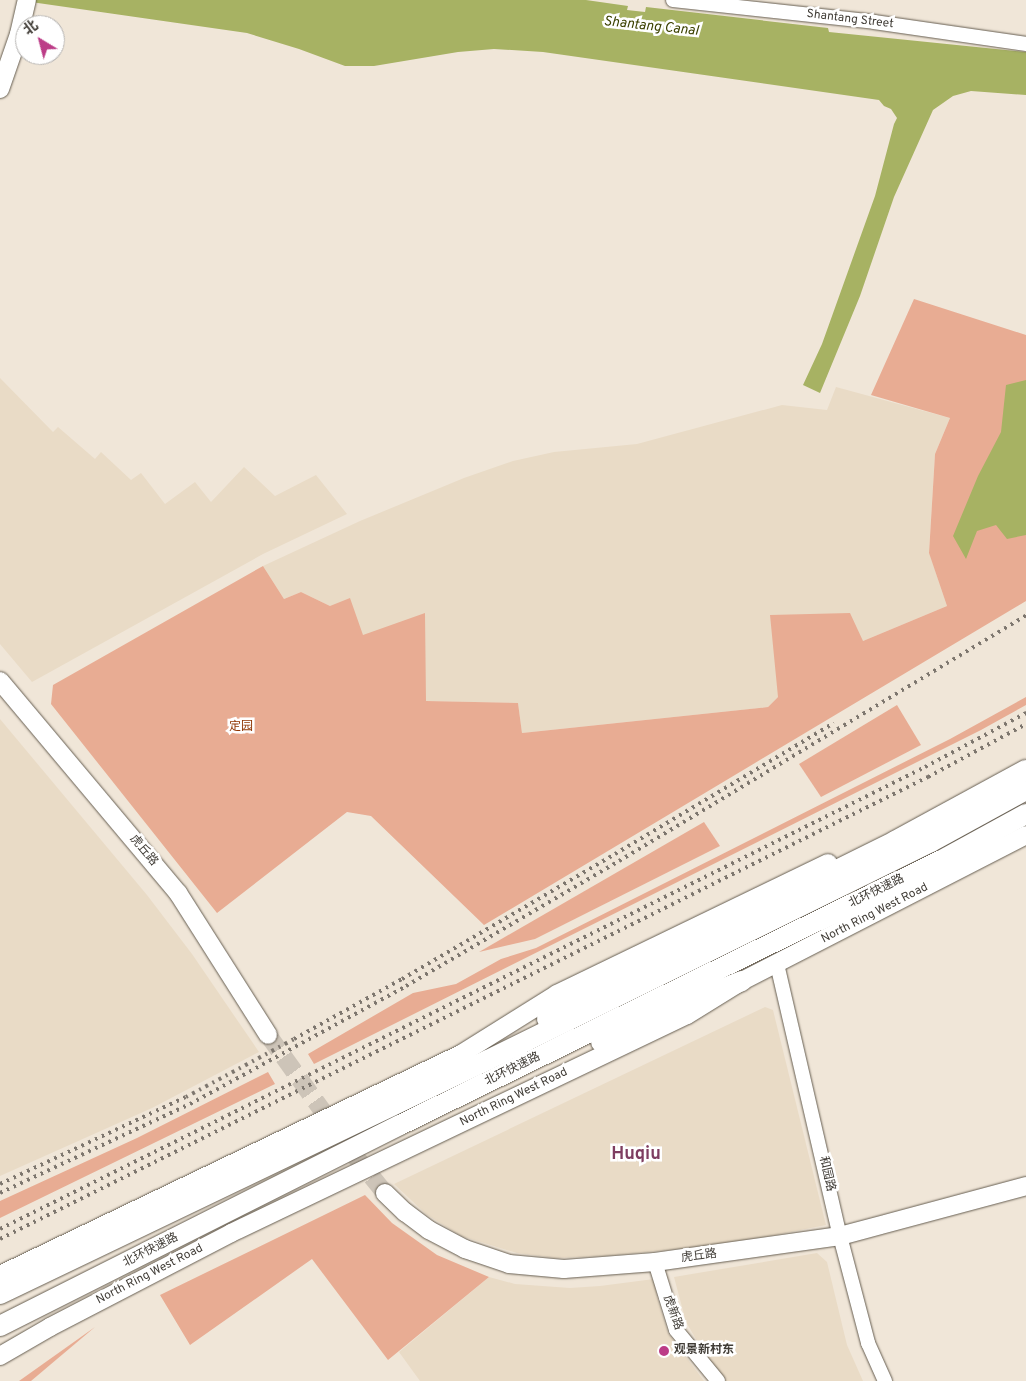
<!DOCTYPE html>
<meta charset="utf-8">
<style>
body{margin:0}
#map{position:relative;width:1026px;height:1381px;overflow:hidden;background:#f0e6d8;font-family:Overpass,"Noto Sans SC",sans-serif}
div>[style]{position:absolute}
.built>*{inset:0;background:#e9dbc6}
.green>*{inset:0;background:#e8ac93}
.water>*{inset:0;background:#a7b263}
.major-tunnel>*{height:18px;margin-top:-9px;transform-origin:0;background:repeating-linear-gradient(90deg,#cdc4b8 0 18px,transparent 0 27px)}
.roads{filter:drop-shadow(0 0 1px #665e51) drop-shadow(0 0 1px #665e51)}
.minor>*{height:14px;margin:-7px;padding:0 7px;transform-origin:7px;border-radius:7px;background:#fff}
.major>*{height:18px;margin:-9px;padding:0 9px;transform-origin:9px;border-radius:9px;background:#fff}
.highway>*{height:20px;margin:-10px;padding:0 10px;transform-origin:10px;border-radius:10px;background:#fff}
.rail>*{height:4px;margin-top:-2px;transform-origin:0;background:repeating-linear-gradient(90deg,#7d766e 0 2.5px,transparent 0 7.5px)}
.dots>*{width:14px;height:14px;translate:-50% -50%;box-sizing:border-box;border:2px solid #fff;border-radius:50%}
span{translate:-50% -50%;white-space:nowrap;text-align:center;line-height:1.15;-webkit-text-stroke:5px #fff;paint-order:stroke}
.street-label{font-size:12px;color:#403c36}
.park-label{font-size:12px;color:#8f3400}
.poi-label{font-size:12px;color:#403c36;font-weight:700}
.left{translate:0 -50%;text-align:left}
.water-label{font-size:14px;color:#3b4101;font-style:italic}
.district-label{font-size:18px;color:#7e3d60;font-weight:700}
.north{position:absolute;left:15px;top:15px;width:50px;height:50px;box-sizing:border-box;background:#fff;border:1px solid #b3b1af;border-radius:50%;rotate:323deg;font-size:14px;font-weight:700;line-height:20px;text-align:center;color:#403c36}
.north::after{content:'';display:block;margin:auto;width:18px;height:22px;background:#bc3c87;clip-path:polygon(50% 0,100% 100%,50% 72%,0 100%)}
</style>
<div id="map">
<div class="built">
<div style="clip-path:polygon(0 378px,53px 432px,58px 427px,95px 459px,101px 452px,131px 480px,141px 473px,165px 504px,195px 482px,211px 502px,244px 467px,275px 496px,316px 475px,347px 514px,263px 554px,32px 682px,0 644px)"></div>
<div style="clip-path:polygon(836px 387px,950px 418px,935px 454px,929px 552px,947px 606px,863px 641px,778px 697px,768px 707px,522px 733px,518px 703px,425px 701px,363px 635px,330px 606px,301px 592px,284px 599px,263px 566px,360px 521px,464px 478px,513px 461px,554px 452px,637px 444px,782px 405px,827px 410px)"></div>
<div style="clip-path:polygon(0 719px,147px 895px,192px 954px,259px 1052px,152px 1108px,0 1176px)"></div>
<div style="clip-path:polygon(765px 1007px,773px 1010px,826px 1225px,730px 1244px,607px 1256px,555px 1258px,517px 1253px,461px 1236px,426px 1214px,394px 1184px)"></div>
<div style="clip-path:polygon(817px 1253px,827px 1262px,847px 1345px,863px 1381px,726px 1381px,703px 1351px,686px 1322px,674px 1277px)"></div>
<div style="clip-path:polygon(489px 1277px,515px 1284px,570px 1288px,600px 1286px,654px 1279px,657px 1297px,668px 1333px,704px 1381px,420px 1381px,399px 1352px)"></div>
</div>
<div class="green">
<div style="clip-path:polygon(914px 299px,1026px 335px,1026px 601px,484px 925px,371px 816px,347px 812px,217px 913px,51px 704px,53px 685px,263px 566px,284px 599px,301px 592px,330px 606px,350px 598px,363px 635px,425px 613px,426px 701px,518px 703px,522px 733px,768px 707px,778px 697px,770px 615px,850px 613px,863px 641px,947px 606px,929px 553px,935px 454px,950px 418px,871px 395px)"></div>
<div style="clip-path:polygon(1026px 697px,1026px 705px,981px 730px,314px 1064px,308px 1054px,413px 993px,456px 984px,501px 959px,536px 948px,950px 739px)"></div>
<div style="clip-path:polygon(897px 705px,921px 745px,821px 797px,799px 764px)"></div>
<div style="clip-path:polygon(704px 822px,720px 846px,535px 939px,479px 952px)"></div>
<div style="clip-path:polygon(268px 1072px,275px 1084px,0 1218px,0 1201px,137px 1138px)"></div>
<div style="clip-path:polygon(365px 1195px,392px 1223px,437px 1255px,489px 1277px,388px 1360px,312px 1259px,190px 1345px,160px 1295px)"></div>
<div style="clip-path:polygon(95px 1327px,31px 1381px,19px 1381px)"></div>
</div>
<div class="water">
<div style="clip-path:polygon(17px 0,586px 0,628px 6px,627px 10px,645px 12px,646px 7px,828px 28px,829px 32px,1026px 52px,1026px 95px,971px 91px,953px 96px,933px 110px,894px 197px,860px 296px,820px 393px,803px 385px,822px 344px,875px 196px,894px 124px,897px 118px,891px 109px,884px 106px,879px 100px,543px 52px,494px 49px,458px 52px,374px 66px,345px 66px,299px 49px,247px 33px)"></div>
<div style="clip-path:polygon(1026px 380px,1026px 535px,1007px 539px,996px 525px,977px 531px,966px 559px,953px 536px,978px 476px,1001px 432px,1006px 385px)"></div>
</div>
<div class="major-tunnel">
<div style="left:268px;top:1035px;width:149px;rotate:54.3deg"></div>
<div style="left:355px;top:1156px;width:48px;rotate:51deg"></div>
</div>
<div class="roads">
<div class="minor">
<div style="left:673px;top:0;width:202px;rotate:6.2deg"></div>
<div style="left:874px;top:22px;width:154px;rotate:8.2deg"></div>
<div style="left:777px;top:964px;width:279px;rotate:77deg"></div>
<div style="left:840px;top:1236px;width:111px;rotate:75.3deg"></div>
<div style="left:868px;top:1343px;width:42px;rotate:65.9deg"></div>
<div style="left:655px;top:1262px;width:71px;rotate:72.8deg"></div>
<div style="left:676px;top:1330px;width:66px;rotate:50.5deg"></div>
</div>
<div class="major">
<div style="left:0;top:89px;width:58px;rotate:-70.9deg"></div>
<div style="left:19px;top:34px;width:35px;rotate:-77deg"></div>
<div style="left:0;top:681px;width:277px;rotate:50deg"></div>
<div style="left:178px;top:893px;width:168px;rotate:57.6deg"></div>
<div style="left:385px;top:1193px;width:28px;rotate:44deg"></div>
<div style="left:405px;top:1212px;width:30px;rotate:37deg"></div>
<div style="left:429px;top:1230px;width:41px;rotate:27.8deg"></div>
<div style="left:465px;top:1249px;width:46px;rotate:18.8deg"></div>
<div style="left:509px;top:1264px;width:55px;rotate:5.2deg"></div>
<div style="left:564px;top:1269px;width:91px;rotate:-4.4deg"></div>
<div style="left:655px;top:1262px;width:187px;rotate:-8deg"></div>
<div style="left:840px;top:1236px;width:193px;rotate:-15deg"></div>
<div style="left:0;top:1275px;width:511px;rotate:-25.61deg"></div>
<div style="left:461px;top:1054px;width:113px;rotate:-32deg"></div>
<div style="left:557px;top:994px;width:301px;rotate:-25.8deg"></div>
<div style="left:0;top:1356px;width:58px;rotate:-30.1deg"></div>
<div style="left:50px;top:1327px;width:204px;rotate:-27.4deg"></div>
<div style="left:231px;top:1233px;width:505px;rotate:-25.55deg"></div>
<div style="left:687px;top:1015px;width:65px;rotate:-31.7deg"></div>
<div style="left:742px;top:981px;width:319px;rotate:-27.2deg"></div>
</div>
<div class="highway">
<div style="left:547px;top:1019px;width:40px;rotate:-34deg"></div>
<div style="left:580px;top:997px;width:352px;rotate:-26.3deg"></div>
<div style="left:895px;top:841px;width:149px;rotate:-28.5deg"></div>
<div style="left:601px;top:1042px;width:90px;rotate:-24.9deg"></div>
<div style="left:683px;top:1004px;width:63px;rotate:-21.3deg"></div>
<div style="left:0;top:1294px;width:541px;rotate:-25.62deg"></div>
<div style="left:488px;top:1060px;width:494px;rotate:-26.2deg"></div>
<div style="left:931px;top:842px;width:108px;rotate:-28.7deg"></div>
<div style="left:0;top:1326px;width:448px;rotate:-26.7deg"></div>
<div style="left:400px;top:1125px;width:603px;rotate:-26.06deg"></div>
<div style="left:942px;top:860px;width:96px;rotate:-28.7deg"></div>
</div>
</div>
<div class="rail">
<div style="left:0;top:1184px;width:205px;rotate:-25.1deg"></div>
<div style="left:186px;top:1097px;width:123px;rotate:-28.2deg"></div>
<div style="left:294px;top:1039px;width:124px;rotate:-29.1deg"></div>
<div style="left:402px;top:979px;width:247px;rotate:-30.4deg"></div>
<div style="left:615px;top:854px;width:255px;rotate:-30.9deg"></div>
<div style="left:0;top:1193px;width:210px;rotate:-25.1deg"></div>
<div style="left:190px;top:1104px;width:246px;rotate:-28.6deg"></div>
<div style="left:406px;top:986px;width:247px;rotate:-30.4deg"></div>
<div style="left:619px;top:861px;width:476px;rotate:-31.1deg"></div>
<div style="left:0;top:1229px;width:1034px;rotate:-26.54deg"></div>
<div style="left:925px;top:767px;width:115px;rotate:-28.1deg"></div>
<div style="left:0;top:1239px;width:1037px;rotate:-26.47deg"></div>
<div style="left:928px;top:777px;width:111px;rotate:-28.4deg"></div>
</div>
<div class="dots">
<div style="left:664px;top:1351px;background:#bc3c87"></div>
</div>
<div class="street-label">
<span style="left:850px;top:20px;rotate:7deg">Shantang Street</span>
<span style="left:143px;top:851px;rotate:50deg">虎丘路</span>
<span style="left:877px;top:892px;rotate:-26deg">北环快速路</span>
<span style="left:875px;top:914px;rotate:-27deg">North Ring West Road</span>
<span style="left:513px;top:1070px;rotate:-26deg">北环快速路</span>
<span style="left:514px;top:1098px;rotate:-26deg">North Ring West Road</span>
<span style="left:826px;top:1174px;rotate:77deg">和园路</span>
<span style="left:151px;top:1251px;rotate:-27deg">北环快速路</span>
<span style="left:699px;top:1257px;rotate:-7deg">虎丘路</span>
<span style="left:150px;top:1275px;rotate:-27deg">North Ring West Road</span>
<span style="left:672px;top:1313px;rotate:70deg">虎新路</span>
</div>
<div class="park-label">
<span style="left:241px;top:728px">定园</span>
</div>
<div class="poi-label">
<span class="left" style="left:674px;top:1351px">观景新村东</span>
</div>
<div class="water-label">
<span style="left:651px;top:27px;rotate:6deg">Shantang Canal</span>
</div>
<div class="district-label">
<span style="left:636px;top:1155px">Huqiu</span>
</div>
<div class="north">北</div>
</div>
